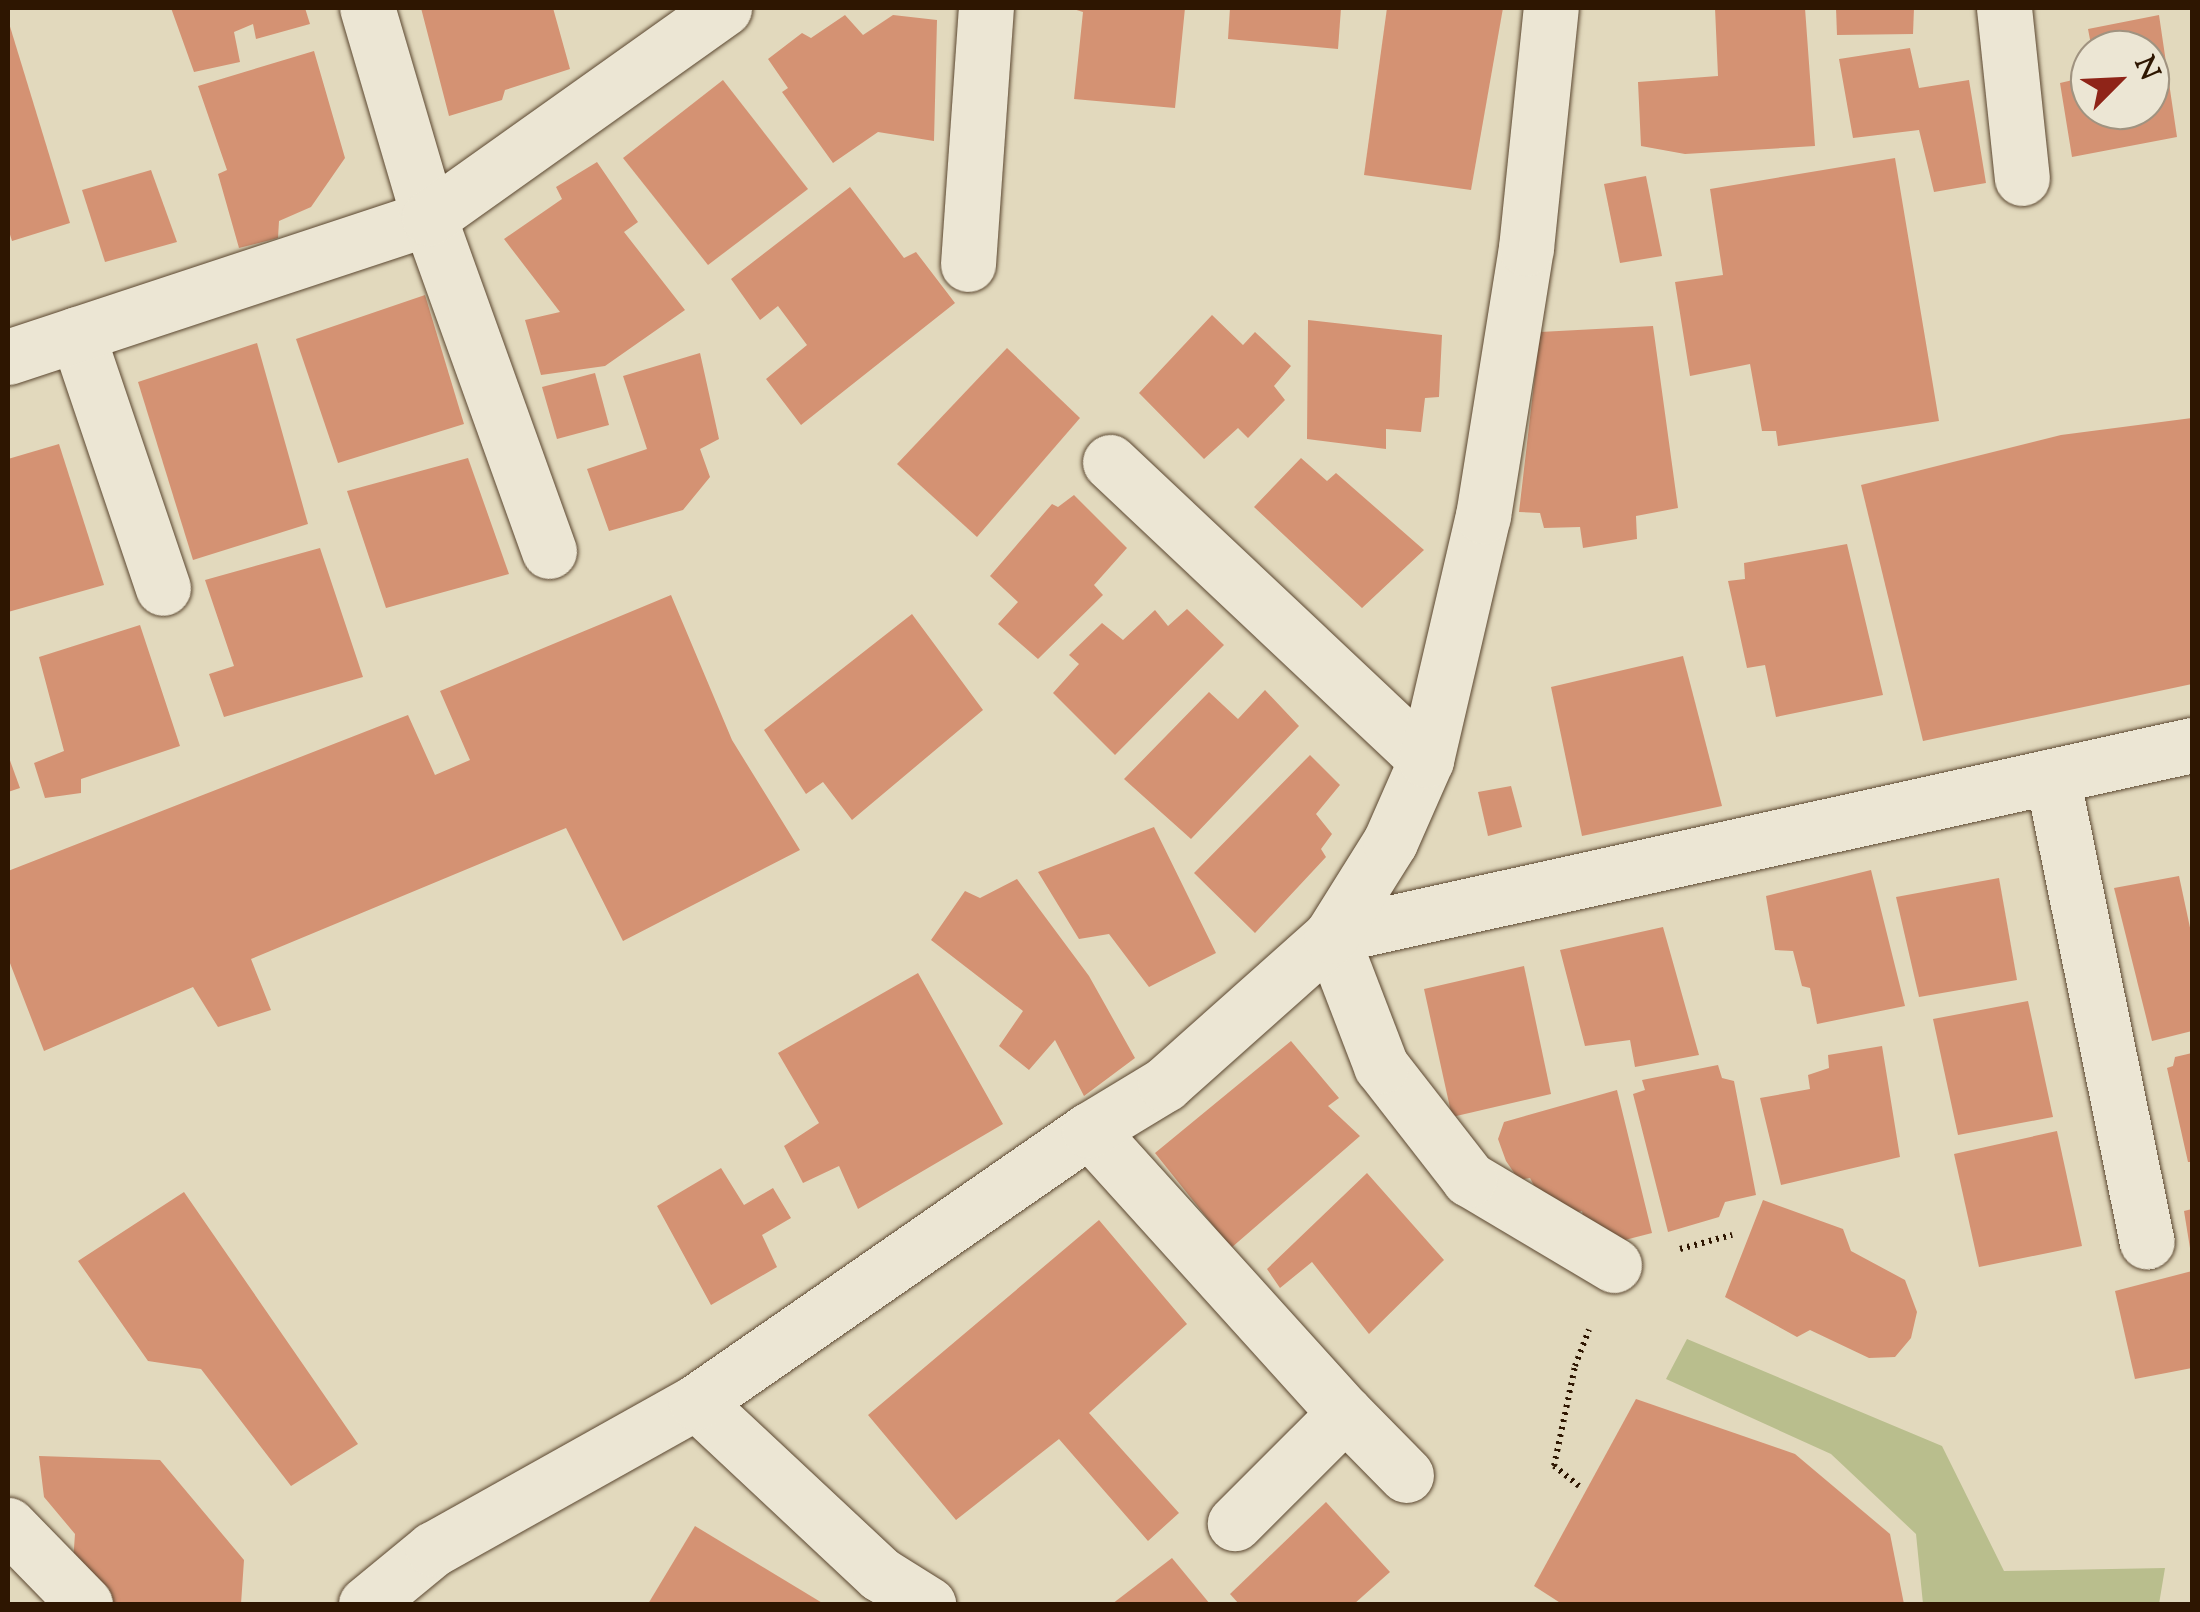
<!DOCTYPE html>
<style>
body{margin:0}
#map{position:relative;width:2200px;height:1612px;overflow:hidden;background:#e2d9bd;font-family:"Sorts Mill Goudy",serif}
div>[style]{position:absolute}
.green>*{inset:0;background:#b9be8d}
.building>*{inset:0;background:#d49273}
.path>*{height:6px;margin-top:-3px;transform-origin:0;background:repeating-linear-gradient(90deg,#2e1601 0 2.5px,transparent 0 7.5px)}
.roads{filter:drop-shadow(0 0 2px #5b4730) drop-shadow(0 0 2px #5b4730)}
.minor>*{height:55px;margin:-27.5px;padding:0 27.5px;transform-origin:27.5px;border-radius:27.5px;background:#ece6d4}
span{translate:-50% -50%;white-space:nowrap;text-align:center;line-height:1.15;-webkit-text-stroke:8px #ece6d4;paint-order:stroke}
.frame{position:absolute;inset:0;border:10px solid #2e1601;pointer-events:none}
.north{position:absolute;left:2070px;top:30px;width:100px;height:100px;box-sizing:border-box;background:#ece6d4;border:2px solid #a09380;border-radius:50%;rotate:66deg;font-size:28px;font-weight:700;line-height:40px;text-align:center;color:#2e1601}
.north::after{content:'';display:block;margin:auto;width:35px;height:45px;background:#8f2418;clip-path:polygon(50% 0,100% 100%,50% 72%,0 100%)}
</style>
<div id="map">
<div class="green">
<div style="clip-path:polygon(1687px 1339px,1942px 1446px,2004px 1571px,2165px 1568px,2159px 1604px,1923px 1604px,1916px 1534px,1831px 1454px,1666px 1379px)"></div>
</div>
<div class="building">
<div style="clip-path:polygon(171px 8px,305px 8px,310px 24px,256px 39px,253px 24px,234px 32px,240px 62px,194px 72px)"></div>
<div style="clip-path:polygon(421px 8px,553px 8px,570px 69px,505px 90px,502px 100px,449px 116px)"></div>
<div style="clip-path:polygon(1070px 8px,1185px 8px,1175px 108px,1074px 99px,1083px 12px)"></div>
<div style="clip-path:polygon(1230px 8px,1341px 8px,1338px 49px,1228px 39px)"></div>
<div style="clip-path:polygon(1387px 8px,1503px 8px,1471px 190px,1364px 175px)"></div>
<div style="clip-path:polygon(1715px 8px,1805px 8px,1815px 146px,1685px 154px,1641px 146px,1638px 82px,1718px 76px)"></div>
<div style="clip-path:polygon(1836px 8px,1914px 8px,1913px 34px,1837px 35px)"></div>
<div style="clip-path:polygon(845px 15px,863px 35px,893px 15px,937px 20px,934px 141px,878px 132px,833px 163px,782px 92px,788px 88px,768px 59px,802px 33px,811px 38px)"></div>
<div style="clip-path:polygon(2159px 15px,2177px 137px,2072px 157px,2060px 83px,2090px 76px,2090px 110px,2150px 110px,2150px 50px,2092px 50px,2088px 29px)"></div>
<div style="clip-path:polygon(8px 20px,70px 223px,12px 241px,8px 228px)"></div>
<div style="clip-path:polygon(1910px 48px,1919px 88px,1969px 80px,1986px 183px,1934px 192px,1919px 130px,1853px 138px,1839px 59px)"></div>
<div style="clip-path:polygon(314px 51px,345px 158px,311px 207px,279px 221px,278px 238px,239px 248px,218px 174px,227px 170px,198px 86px)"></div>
<div style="clip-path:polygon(723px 80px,808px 189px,708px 265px,623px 158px)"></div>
<div style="clip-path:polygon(1895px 158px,1939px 421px,1778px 446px,1776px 431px,1762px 431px,1750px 364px,1690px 376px,1675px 282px,1723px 275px,1710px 189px)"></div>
<div style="clip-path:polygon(597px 162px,638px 222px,624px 232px,685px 310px,605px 366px,541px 375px,525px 320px,560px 312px,504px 239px,562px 199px,556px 187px)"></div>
<div style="clip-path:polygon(151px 170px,177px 242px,105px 262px,82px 190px)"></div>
<div style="clip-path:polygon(1646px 176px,1662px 256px,1620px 263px,1604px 184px)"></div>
<div style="clip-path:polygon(850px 187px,904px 258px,916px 252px,955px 303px,801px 425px,766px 379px,807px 345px,778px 306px,760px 320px,731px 279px)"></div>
<div style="clip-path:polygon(425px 295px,464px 424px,338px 463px,296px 339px)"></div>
<div style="clip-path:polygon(1212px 315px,1243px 345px,1255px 332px,1291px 366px,1274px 386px,1285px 400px,1248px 438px,1238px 428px,1204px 459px,1139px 393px)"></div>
<div style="clip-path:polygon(1308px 320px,1442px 335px,1439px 397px,1425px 398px,1421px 432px,1386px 429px,1386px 449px,1307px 439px)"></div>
<div style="clip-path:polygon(1653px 326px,1678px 508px,1636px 516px,1637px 539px,1583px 548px,1580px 527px,1544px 528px,1540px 513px,1519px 512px,1540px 332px)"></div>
<div style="clip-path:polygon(257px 343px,308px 524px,193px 560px,138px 382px)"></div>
<div style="clip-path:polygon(1007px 348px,1080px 418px,977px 537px,897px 464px)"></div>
<div style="clip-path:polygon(700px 353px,719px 439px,700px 449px,710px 477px,683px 510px,609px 531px,587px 469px,647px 449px,623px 376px)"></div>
<div style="clip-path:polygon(595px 373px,609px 425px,557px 439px,542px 387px)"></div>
<div style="clip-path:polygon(2192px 418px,2192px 684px,1923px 741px,1861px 485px,2061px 435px)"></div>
<div style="clip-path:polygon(59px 444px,104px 585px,8px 612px,8px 459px)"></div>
<div style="clip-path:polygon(468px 458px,509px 574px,386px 608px,347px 491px)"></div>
<div style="clip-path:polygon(1301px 458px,1327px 481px,1336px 473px,1424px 550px,1362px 608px,1254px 507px)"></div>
<div style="clip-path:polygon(1074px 495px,1127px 548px,1094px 585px,1103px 595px,1038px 659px,998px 624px,1018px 602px,990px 576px,1052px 504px,1058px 507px)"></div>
<div style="clip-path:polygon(1847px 544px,1883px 695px,1776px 717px,1765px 665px,1747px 668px,1728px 581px,1745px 579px,1744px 563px)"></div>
<div style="clip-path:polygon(320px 548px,363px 677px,224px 717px,209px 674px,234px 666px,205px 580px)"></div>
<div style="clip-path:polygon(671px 595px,732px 740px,800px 850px,623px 941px,566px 828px,251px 959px,271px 1010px,218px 1027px,193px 987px,44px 1051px,8px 958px,8px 871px,408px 715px,435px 775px,470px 760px,440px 691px)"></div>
<div style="clip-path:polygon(1187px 609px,1224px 645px,1115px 755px,1053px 693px,1079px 664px,1069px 655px,1102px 623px,1123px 640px,1155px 610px,1168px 626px)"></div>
<div style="clip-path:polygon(912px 614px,983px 710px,852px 820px,823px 782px,806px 794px,764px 730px)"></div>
<div style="clip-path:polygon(140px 625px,180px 746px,81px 779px,81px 793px,45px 798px,34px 763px,64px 751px,39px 657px)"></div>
<div style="clip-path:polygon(1683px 656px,1722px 806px,1582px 836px,1551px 687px)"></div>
<div style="clip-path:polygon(1265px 690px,1299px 726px,1191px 839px,1124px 779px,1209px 692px,1238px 719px)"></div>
<div style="clip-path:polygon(8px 755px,20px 788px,8px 792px)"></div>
<div style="clip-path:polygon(1310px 755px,1340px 785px,1316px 814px,1332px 834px,1321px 849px,1326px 857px,1255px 933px,1194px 873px)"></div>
<div style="clip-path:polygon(1511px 786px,1522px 827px,1488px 836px,1478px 792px)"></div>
<div style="clip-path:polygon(1154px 827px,1216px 953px,1149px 987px,1109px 934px,1079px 939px,1038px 872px)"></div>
<div style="clip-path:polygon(1871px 870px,1905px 1006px,1817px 1024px,1810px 988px,1802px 986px,1793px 951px,1775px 950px,1766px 896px)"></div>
<div style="clip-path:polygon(2179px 876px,2192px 937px,2192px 1031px,2152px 1041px,2114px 888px)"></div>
<div style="clip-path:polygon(1999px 878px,2017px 980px,1919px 997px,1896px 897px)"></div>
<div style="clip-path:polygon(1017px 879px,1089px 976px,1135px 1058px,1084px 1096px,1055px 1040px,1029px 1070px,999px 1046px,1023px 1011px,931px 940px,965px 891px,980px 898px)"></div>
<div style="clip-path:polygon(1663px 927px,1699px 1055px,1635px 1067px,1630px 1040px,1585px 1046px,1560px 950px)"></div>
<div style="clip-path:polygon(1524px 966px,1551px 1094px,1452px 1117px,1424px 989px)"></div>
<div style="clip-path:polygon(918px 973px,1003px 1124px,858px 1209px,839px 1166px,803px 1183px,784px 1146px,819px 1123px,778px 1053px)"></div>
<div style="clip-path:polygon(2028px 1001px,2053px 1117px,1958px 1135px,1933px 1019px)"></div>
<div style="clip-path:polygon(1291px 1041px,1339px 1098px,1328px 1106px,1360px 1136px,1231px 1248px,1155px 1153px)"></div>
<div style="clip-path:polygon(1882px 1046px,1900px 1157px,1781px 1185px,1760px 1098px,1810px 1089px,1808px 1075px,1829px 1068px,1828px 1055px)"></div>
<div style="clip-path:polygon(2192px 1053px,2192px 1162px,2188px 1162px,2167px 1068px,2173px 1066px,2175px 1057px)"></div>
<div style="clip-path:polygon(1718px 1065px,1722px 1078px,1734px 1081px,1756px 1195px,1725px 1202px,1719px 1217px,1668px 1232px,1633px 1094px,1645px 1090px,1642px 1080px)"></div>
<div style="clip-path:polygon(1617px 1090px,1652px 1233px,1590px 1249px,1582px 1211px,1551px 1218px,1530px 1178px,1519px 1180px,1506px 1161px,1498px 1139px,1504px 1122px)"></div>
<div style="clip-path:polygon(2057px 1131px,2082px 1246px,1979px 1267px,1954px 1154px)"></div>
<div style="clip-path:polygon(721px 1168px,744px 1205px,773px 1188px,791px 1218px,762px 1235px,777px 1267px,711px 1305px,657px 1206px)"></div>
<div style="clip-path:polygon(1367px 1173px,1444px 1260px,1369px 1334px,1312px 1262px,1280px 1288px,1267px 1269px)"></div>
<div style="clip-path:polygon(184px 1192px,358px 1444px,291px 1486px,201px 1369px,148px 1361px,78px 1261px)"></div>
<div style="clip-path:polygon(1763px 1200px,1843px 1229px,1851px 1251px,1905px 1280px,1917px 1312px,1911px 1338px,1895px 1357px,1869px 1358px,1810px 1330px,1797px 1337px,1725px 1297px)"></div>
<div style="clip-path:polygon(2192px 1209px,2192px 1248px,2190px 1248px,2184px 1211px)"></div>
<div style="clip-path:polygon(1099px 1220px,1187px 1324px,1089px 1413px,1179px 1513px,1148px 1541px,1059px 1439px,956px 1520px,868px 1415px)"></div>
<div style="clip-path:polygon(2192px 1271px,2192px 1368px,2135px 1379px,2115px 1291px)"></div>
<div style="clip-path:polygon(1636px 1399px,1795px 1454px,1890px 1534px,1904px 1604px,1562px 1604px,1534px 1586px)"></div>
<div style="clip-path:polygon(39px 1456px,160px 1460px,244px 1560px,241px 1604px,113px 1604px,73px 1562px,75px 1534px,44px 1497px)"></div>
<div style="clip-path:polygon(1326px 1502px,1390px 1572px,1354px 1604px,1239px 1604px,1230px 1594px)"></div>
<div style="clip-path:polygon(695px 1526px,824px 1604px,648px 1604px)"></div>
<div style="clip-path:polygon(1172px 1558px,1210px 1604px,1112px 1604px)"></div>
</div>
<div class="path">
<div style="left:1680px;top:1249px;width:54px;rotate:-15.1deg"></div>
<div style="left:1579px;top:1486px;width:32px;rotate:-141deg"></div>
<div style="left:1554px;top:1466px;width:102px;rotate:-78.1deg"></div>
<div style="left:1575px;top:1366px;width:39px;rotate:-69deg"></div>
</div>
<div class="roads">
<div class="minor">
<div style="left:2004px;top:8px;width:171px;rotate:84deg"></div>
<div style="left:968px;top:264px;width:257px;rotate:-86deg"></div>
<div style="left:77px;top:334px;width:268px;rotate:71.3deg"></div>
<div style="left:8px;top:357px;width:443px;rotate:-18.3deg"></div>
<div style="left:429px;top:218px;width:219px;rotate:-106.4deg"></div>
<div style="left:1110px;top:462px;width:434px;rotate:43.3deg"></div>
<div style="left:549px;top:551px;width:354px;rotate:-109.8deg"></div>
<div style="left:429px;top:218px;width:362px;rotate:-35.4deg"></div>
<div style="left:2052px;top:776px;width:475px;rotate:78.5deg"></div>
<div style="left:1089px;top:1130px;width:382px;rotate:47.9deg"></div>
<div style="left:1345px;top:1413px;width:156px;rotate:135deg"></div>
<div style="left:1614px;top:1265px;width:169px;rotate:-149.3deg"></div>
<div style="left:1469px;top:1179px;width:143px;rotate:-127.9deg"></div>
<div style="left:1381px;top:1066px;width:139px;rotate:-111deg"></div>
<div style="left:1331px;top:936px;width:882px;rotate:-12.51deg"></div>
<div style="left:696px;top:1402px;width:252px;rotate:43.1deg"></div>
<div style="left:880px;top:1574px;width:57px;rotate:32deg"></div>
<div style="left:1345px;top:1413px;width:87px;rotate:45.5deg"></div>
<div style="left:8px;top:1525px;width:110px;rotate:45.7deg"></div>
<div style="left:366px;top:1604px;width:87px;rotate:-39.4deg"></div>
<div style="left:433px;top:1549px;width:301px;rotate:-29.2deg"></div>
<div style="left:696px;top:1402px;width:478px;rotate:-34.7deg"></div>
<div style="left:1089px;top:1130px;width:89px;rotate:-31.2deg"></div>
<div style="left:1165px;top:1084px;width:222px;rotate:-41.7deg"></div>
<div style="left:1331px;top:936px;width:111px;rotate:-57.9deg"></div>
<div style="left:1390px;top:842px;width:90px;rotate:-66.3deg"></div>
<div style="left:1426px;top:760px;width:251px;rotate:-76.9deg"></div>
<div style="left:1483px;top:516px;width:271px;rotate:-80.9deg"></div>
<div style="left:1526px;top:248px;width:241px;rotate:-84.1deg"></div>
</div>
</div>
<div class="frame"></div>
<div class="north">N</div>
</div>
